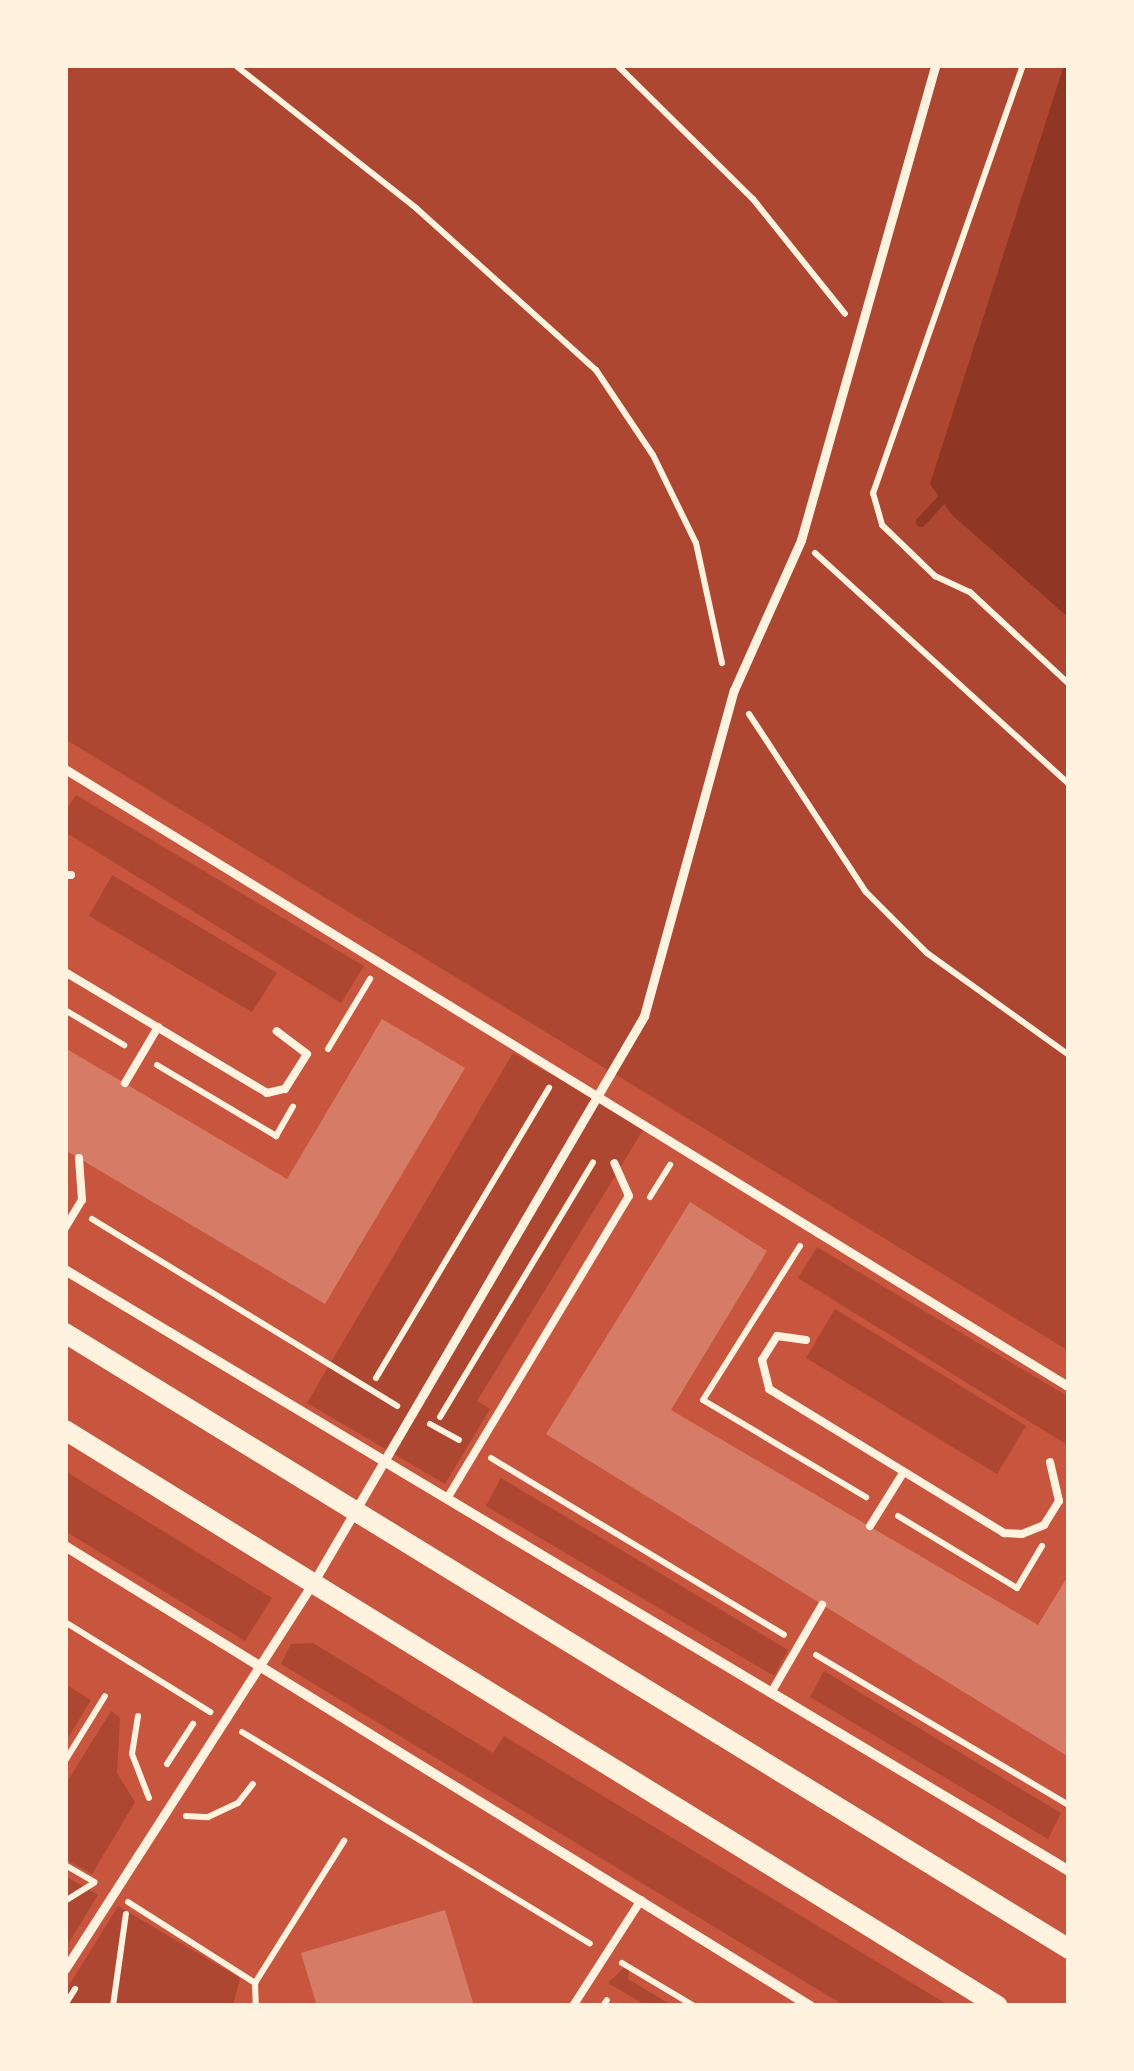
<!DOCTYPE html>
<style>
body{margin:0}
#map{position:relative;width:1134px;height:2071px;overflow:hidden;background:#c8553d;font-family:Mulish,sans-serif}
div>[style]{position:absolute}
.green>*{inset:0;background:#ae4732}
.water>*{inset:0;background:#8f3625}
.stream>*{height:10px;margin:-5px;padding:0 5px;transform-origin:5px;border-radius:5px;background:#8f3625}
.building>*{inset:0;background:#d67c66}
.path>*{height:6px;margin:-3px;padding:0 3px;transform-origin:3px;border-radius:3px;background:#fff3e0}
.service>*{height:8px;margin:-4px;padding:0 4px;transform-origin:4px;border-radius:4px;background:#fff3e0}
.pedestrian>*{height:9px;margin:-4.5px;padding:0 4.5px;transform-origin:4.5px;border-radius:4.5px;background:#fff3e0}
.minor>*{height:10px;margin:-5px;padding:0 5px;transform-origin:5px;border-radius:5px;background:#fff3e0}
.secondary>*{height:20px;margin:-10px;padding:0 10px;transform-origin:10px;border-radius:10px;background:#fff3e0}
span{translate:-50% -50%;white-space:nowrap;text-align:center;line-height:1.15;-webkit-text-stroke:8px #fff3e0;paint-order:stroke}
.frame{position:absolute;inset:0;border:68px solid #fff3e0;pointer-events:none}
</style>
<div id="map">
<div class="green">
<div style="clip-path:polygon(65px 65px,1069px 65px,1069px 1351px,65px 739px)"></div>
<div style="clip-path:polygon(76px 795px,364px 966px,341px 1003px,65px 832px,65px 812px)"></div>
<div style="clip-path:polygon(112px 875px,277px 973px,252px 1012px,89px 916px)"></div>
<div style="clip-path:polygon(513px 1053px,645px 1127px,477px 1401px,490px 1409px,445px 1484px,307px 1403px)"></div>
<div style="clip-path:polygon(817px 1247px,1069px 1397px,1069px 1446px,798px 1278px)"></div>
<div style="clip-path:polygon(835px 1309px,1026px 1426px,997px 1474px,806px 1358px)"></div>
<div style="clip-path:polygon(65px 1471px,272px 1598px,245px 1641px,65px 1531px)"></div>
<div style="clip-path:polygon(501px 1478px,788px 1650px,774px 1676px,486px 1506px)"></div>
<div style="clip-path:polygon(313px 1643px,493px 1753px,504px 1736px,950px 2006px,845px 2006px,281px 1664px,291px 1644px)"></div>
<div style="clip-path:polygon(824px 1671px,1061px 1813px,1048px 1839px,810px 1697px)"></div>
<div style="clip-path:polygon(65px 1684px,91px 1700px,65px 1743px)"></div>
<div style="clip-path:polygon(111px 1711px,120px 1718px,117px 1773px,135px 1802px,92px 1874px,65px 1859px,65px 1785px)"></div>
<div style="clip-path:polygon(65px 1876px,98px 1895px,65px 1949px)"></div>
<div style="clip-path:polygon(118px 1906px,240px 1978px,233px 2006px,65px 2006px,65px 1992px)"></div>
<div style="clip-path:polygon(631px 1961px,628px 1979px,673px 2006px,647px 2006px,608px 1983px)"></div>
</div>
<div class="water">
<div style="clip-path:polygon(1064px 65px,1069px 65px,1069px 618px,952px 515px,930px 484px)"></div>
</div>
<div class="stream">
<div style="left:921px;top:522px;width:40px;rotate:-47deg"></div>
</div>
<div class="building">
<div style="clip-path:polygon(382px 1019px,465px 1068px,325px 1304px,65px 1150px,65px 1048px,287px 1179px)"></div>
<div style="clip-path:polygon(690px 1202px,767px 1251px,671px 1410px,1038px 1625px,1069px 1574px,1069px 1757px,546px 1434px)"></div>
<div style="clip-path:polygon(445px 1910px,474px 2006px,317px 2006px,301px 1953px)"></div>
</div>
<div class="path">
<div style="left:235px;top:65px;width:231px;rotate:38.3deg"></div>
<div style="left:416px;top:208px;width:242px;rotate:42deg"></div>
<div style="left:596px;top:370px;width:102px;rotate:56.2deg"></div>
<div style="left:653px;top:455px;width:98px;rotate:64deg"></div>
<div style="left:696px;top:543px;width:123px;rotate:77.8deg"></div>
<div style="left:617px;top:65px;width:191px;rotate:44.6deg"></div>
<div style="left:753px;top:199px;width:147px;rotate:51.3deg"></div>
<div style="left:1023px;top:65px;width:454px;rotate:109.3deg"></div>
<div style="left:873px;top:493px;width:33px;rotate:74deg"></div>
<div style="left:882px;top:525px;width:74px;rotate:43.9deg"></div>
<div style="left:935px;top:576px;width:38px;rotate:25deg"></div>
<div style="left:970px;top:592px;width:135px;rotate:42.9deg"></div>
<div style="left:815px;top:553px;width:343px;rotate:42.3deg"></div>
<div style="left:749px;top:714px;width:213px;rotate:56.7deg"></div>
<div style="left:866px;top:892px;width:86px;rotate:45deg"></div>
<div style="left:927px;top:953px;width:175px;rotate:35.7deg"></div>
<div style="left:65px;top:1010px;width:69px;rotate:30.7deg"></div>
<div style="left:328px;top:1049px;width:82px;rotate:-59deg"></div>
<div style="left:157px;top:1065px;width:139px;rotate:30.8deg"></div>
<div style="left:276px;top:1136px;width:34px;rotate:-60deg"></div>
<div style="left:650px;top:1197px;width:38px;rotate:-58deg"></div>
<div style="left:92px;top:1219px;width:358px;rotate:31.5deg"></div>
<div style="left:800px;top:1246px;width:182px;rotate:122.2deg"></div>
<div style="left:703px;top:1400px;width:190px;rotate:30.8deg"></div>
<div style="left:376px;top:1378px;width:338px;rotate:-59.2deg"></div>
<div style="left:440px;top:1417px;width:297px;rotate:-59deg"></div>
<div style="left:430px;top:1424px;width:33px;rotate:29deg"></div>
<div style="left:491px;top:1458px;width:342px;rotate:31.1deg"></div>
<div style="left:898px;top:1516px;width:139px;rotate:31.2deg"></div>
<div style="left:1017px;top:1588px;width:49px;rotate:-59.2deg"></div>
<div style="left:65px;top:1622px;width:171px;rotate:31.8deg"></div>
<div style="left:816px;top:1655px;width:294px;rotate:30.7deg"></div>
<div style="left:138px;top:1716px;width:38px;rotate:99deg"></div>
<div style="left:132px;top:1754px;width:47px;rotate:68.9deg"></div>
<div style="left:242px;top:1732px;width:407px;rotate:31.3deg"></div>
<div style="left:65px;top:1761px;width:76px;rotate:-58.4deg"></div>
<div style="left:167px;top:1764px;width:48px;rotate:-57deg"></div>
<div style="left:186px;top:1816px;width:22px;rotate:3deg"></div>
<div style="left:208px;top:1817px;width:33px;rotate:-25deg"></div>
<div style="left:238px;top:1803px;width:24px;rotate:-52deg"></div>
<div style="left:65px;top:1865px;width:34px;rotate:30deg"></div>
<div style="left:65px;top:1901px;width:34px;rotate:-32deg"></div>
<div style="left:128px;top:1902px;width:151px;rotate:32.5deg"></div>
<div style="left:255px;top:1983px;width:23px;rotate:88deg"></div>
<div style="left:622px;top:1963px;width:84px;rotate:30.8deg"></div>
<div style="left:255px;top:1983px;width:168px;rotate:-57.9deg"></div>
<div style="left:65px;top:2005px;width:19px;rotate:-58deg"></div>
<div style="left:113px;top:2006px;width:93px;rotate:-82deg"></div>
<div style="left:603px;top:2006px;width:7px;rotate:-56deg"></div>
</div>
<div class="service">
<div style="left:65px;top:875px;width:6px"></div>
<div style="left:65px;top:972px;width:235px;rotate:30.9deg"></div>
<div style="left:267px;top:1093px;width:18px;rotate:-13deg"></div>
<div style="left:285px;top:1089px;width:41px;rotate:-57.8deg"></div>
<div style="left:307px;top:1054px;width:38px;rotate:-143deg"></div>
<div style="left:125px;top:1083px;width:65px;rotate:-59.5deg"></div>
<div style="left:65px;top:1228px;width:33px;rotate:-59deg"></div>
<div style="left:82px;top:1200px;width:42px;rotate:-94.1deg"></div>
<div style="left:806px;top:1340px;width:29px;rotate:-172deg"></div>
<div style="left:777px;top:1336px;width:28px;rotate:122deg"></div>
<div style="left:762px;top:1360px;width:30px;rotate:76deg"></div>
<div style="left:769px;top:1389px;width:276px;rotate:31.5deg"></div>
<div style="left:1004px;top:1533px;width:18px;rotate:3deg"></div>
<div style="left:1022px;top:1534px;width:24px;rotate:-22deg"></div>
<div style="left:1044px;top:1525px;width:28px;rotate:-58deg"></div>
<div style="left:1059px;top:1501px;width:40px;rotate:-103deg"></div>
<div style="left:448px;top:1497px;width:351px;rotate:-59deg"></div>
<div style="left:629px;top:1196px;width:36px;rotate:-114deg"></div>
<div style="left:870px;top:1526px;width:62px;rotate:-58.1deg"></div>
<div style="left:771px;top:1693px;width:102px;rotate:-59.9deg"></div>
<div style="left:573px;top:2006px;width:126px;rotate:-57.3deg"></div>
</div>
<div class="pedestrian">
<div style="left:65px;top:769px;width:1179px;rotate:31.61deg"></div>
<div style="left:65px;top:1969px;width:459px;rotate:-57.3deg"></div>
<div style="left:313px;top:1583px;width:657px;rotate:-59.72deg"></div>
<div style="left:644px;top:1016px;width:338px;rotate:-74.6deg"></div>
<div style="left:734px;top:690px;width:164px;rotate:-65.9deg"></div>
<div style="left:801px;top:540px;width:494px;rotate:-74.2deg"></div>
</div>
<div class="minor">
<div style="left:65px;top:1270px;width:1170px;rotate:30.9deg"></div>
<div style="left:65px;top:1546px;width:876px;rotate:31.69deg"></div>
</div>
<div class="secondary">
<div style="left:65px;top:1333px;width:1178px;rotate:31.53deg"></div>
<div style="left:65px;top:1430px;width:1096px;rotate:31.69deg"></div>
</div>
<div class="frame"></div>
</div>
